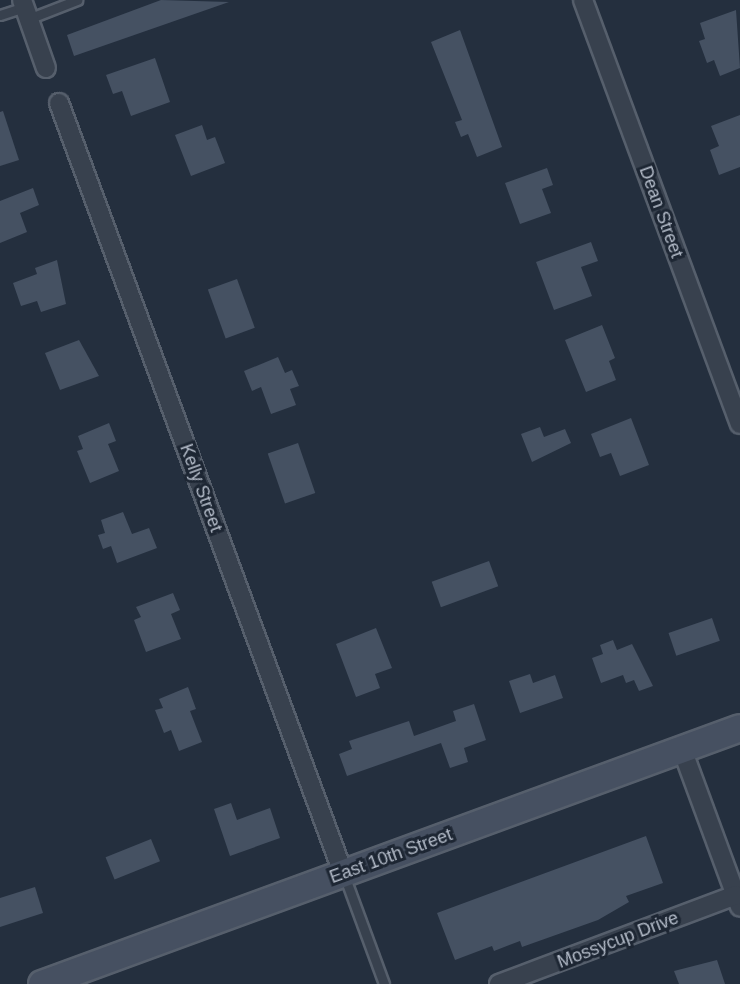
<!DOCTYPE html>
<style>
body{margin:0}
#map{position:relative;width:740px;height:984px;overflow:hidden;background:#242f3e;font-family:Helvetica,sans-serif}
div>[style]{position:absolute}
.building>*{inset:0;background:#455162;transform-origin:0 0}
.roads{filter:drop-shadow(2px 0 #565f6c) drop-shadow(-2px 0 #565f6c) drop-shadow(0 2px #565f6c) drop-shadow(0 -2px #565f6c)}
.lane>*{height:9px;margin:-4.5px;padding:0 4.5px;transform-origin:4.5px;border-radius:4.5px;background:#38414e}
.street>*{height:18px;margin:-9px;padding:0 9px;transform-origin:9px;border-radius:9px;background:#38414e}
.secondary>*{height:26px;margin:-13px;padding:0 13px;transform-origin:13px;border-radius:13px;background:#465061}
span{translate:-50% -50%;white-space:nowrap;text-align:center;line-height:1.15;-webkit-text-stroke:6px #1d2633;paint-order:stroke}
.street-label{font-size:18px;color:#b4bcc9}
</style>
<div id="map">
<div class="building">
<div style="clip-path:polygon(161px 0,229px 2px,74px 56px,67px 35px)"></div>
<div style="clip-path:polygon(736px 10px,740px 68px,720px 76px,714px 60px,707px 63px,699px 41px,705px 39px,700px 23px)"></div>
<div style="clip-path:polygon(460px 30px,502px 147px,477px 157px,468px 134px,461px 137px,455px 122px,462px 120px,431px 42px)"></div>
<div style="clip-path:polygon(155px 58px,170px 102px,131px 116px,122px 91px,113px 94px,106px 75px)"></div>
<div style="clip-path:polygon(3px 111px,19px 160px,0 166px,0 112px)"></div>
<div style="clip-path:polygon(740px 115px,740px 167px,719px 175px,710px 150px,719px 146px,711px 126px)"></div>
<div style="clip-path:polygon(202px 125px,207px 140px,215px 137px,225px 163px,191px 176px,175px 135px)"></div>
<div style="clip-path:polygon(547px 168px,553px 185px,542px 189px,551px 213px,520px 224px,505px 183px)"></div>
<div style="clip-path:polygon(33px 188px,39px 205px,20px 213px,27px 232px,0 243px,0 201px)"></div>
<div style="clip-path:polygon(591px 242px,598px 261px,581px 267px,592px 296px,554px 310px,536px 262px)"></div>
<div style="clip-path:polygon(57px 260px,66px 304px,41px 312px,37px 301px,21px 306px,13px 283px,37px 274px,35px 268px)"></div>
<div style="left:237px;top:279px;width:52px;height:31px;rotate:70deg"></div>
<div style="clip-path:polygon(602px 325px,615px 358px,609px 361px,616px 380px,586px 392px,565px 340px)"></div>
<div style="clip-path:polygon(79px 340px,99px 376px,60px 390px,45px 353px)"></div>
<div style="clip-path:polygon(278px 357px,285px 373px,292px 370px,299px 386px,290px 389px,296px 405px,271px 414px,261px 387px,252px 391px,244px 371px)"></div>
<div style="clip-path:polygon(631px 418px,649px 465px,620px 476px,611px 453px,600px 457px,591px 434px)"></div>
<div style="clip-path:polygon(109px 423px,116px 441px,108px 444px,119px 471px,90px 483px,77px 451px,83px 449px,78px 436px)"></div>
<div style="clip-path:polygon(540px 427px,544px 437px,565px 429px,571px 443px,532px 462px,521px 434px)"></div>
<div style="left:298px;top:443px;width:53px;height:32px;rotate:71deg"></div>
<div style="clip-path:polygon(123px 512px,132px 534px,149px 528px,157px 548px,117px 563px,111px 546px,103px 549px,98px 535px,105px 533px,101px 520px)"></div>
<div style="left:489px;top:561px;width:27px;height:61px;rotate:70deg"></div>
<div style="clip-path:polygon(173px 593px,180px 610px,171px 614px,181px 639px,146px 652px,134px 620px,141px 617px,136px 607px)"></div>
<div style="left:712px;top:618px;width:24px;height:46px;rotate:71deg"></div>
<div style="clip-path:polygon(376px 628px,392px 668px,375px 674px,380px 688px,356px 697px,336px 644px)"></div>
<div style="clip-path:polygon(613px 640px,617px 650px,632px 644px,653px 686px,639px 691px,634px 680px,626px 683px,623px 675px,601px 683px,592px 658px,603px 654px,600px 645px)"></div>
<div style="clip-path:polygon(530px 674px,533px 683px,555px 675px,563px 698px,520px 713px,509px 681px)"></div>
<div style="clip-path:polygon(188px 687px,196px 709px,190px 711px,202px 742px,179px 751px,171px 730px,164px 733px,155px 710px,163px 708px,159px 699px)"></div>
<div style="clip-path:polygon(474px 704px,486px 740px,464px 748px,468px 762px,450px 768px,441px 743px,347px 776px,339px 754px,352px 749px,349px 741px,409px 721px,414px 736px,456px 721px,453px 711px)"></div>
<div style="clip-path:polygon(231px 803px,237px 820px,270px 808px,280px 838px,230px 856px,214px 809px)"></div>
<div style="clip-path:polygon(646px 836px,663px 883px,626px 896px,629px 902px,598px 920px,522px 947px,520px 941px,494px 951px,492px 946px,455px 960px,437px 913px)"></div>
<div style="left:151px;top:839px;width:24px;height:49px;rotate:68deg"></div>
<div style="clip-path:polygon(35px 887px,43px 913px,0 927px,0 898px)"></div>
<div style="clip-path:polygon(717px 960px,725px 984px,679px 984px,674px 971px)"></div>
</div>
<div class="roads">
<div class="lane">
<div style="left:0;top:15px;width:25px;rotate:-18deg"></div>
<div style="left:28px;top:19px;width:53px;rotate:-21.2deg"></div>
<div style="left:344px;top:875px;width:116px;rotate:69.8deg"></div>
</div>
<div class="street">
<div style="left:22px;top:0;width:72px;rotate:70.6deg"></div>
<div style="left:583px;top:0;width:452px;rotate:69.7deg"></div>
<div style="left:59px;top:103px;width:821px;rotate:69.75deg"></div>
<div style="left:682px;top:749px;width:168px;rotate:69.8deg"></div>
<div style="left:499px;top:984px;width:253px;rotate:-20.6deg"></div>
</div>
<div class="secondary">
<div style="left:42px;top:984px;width:743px;rotate:-20.14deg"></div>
</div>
</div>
<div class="street-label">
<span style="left:661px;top:212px;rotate:70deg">Dean Street</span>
<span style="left:201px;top:488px;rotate:70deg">Kelly Street</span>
<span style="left:391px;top:856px;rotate:-20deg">East 10th Street</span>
<span style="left:618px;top:940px;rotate:-21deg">Mossycup Drive</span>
</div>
</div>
